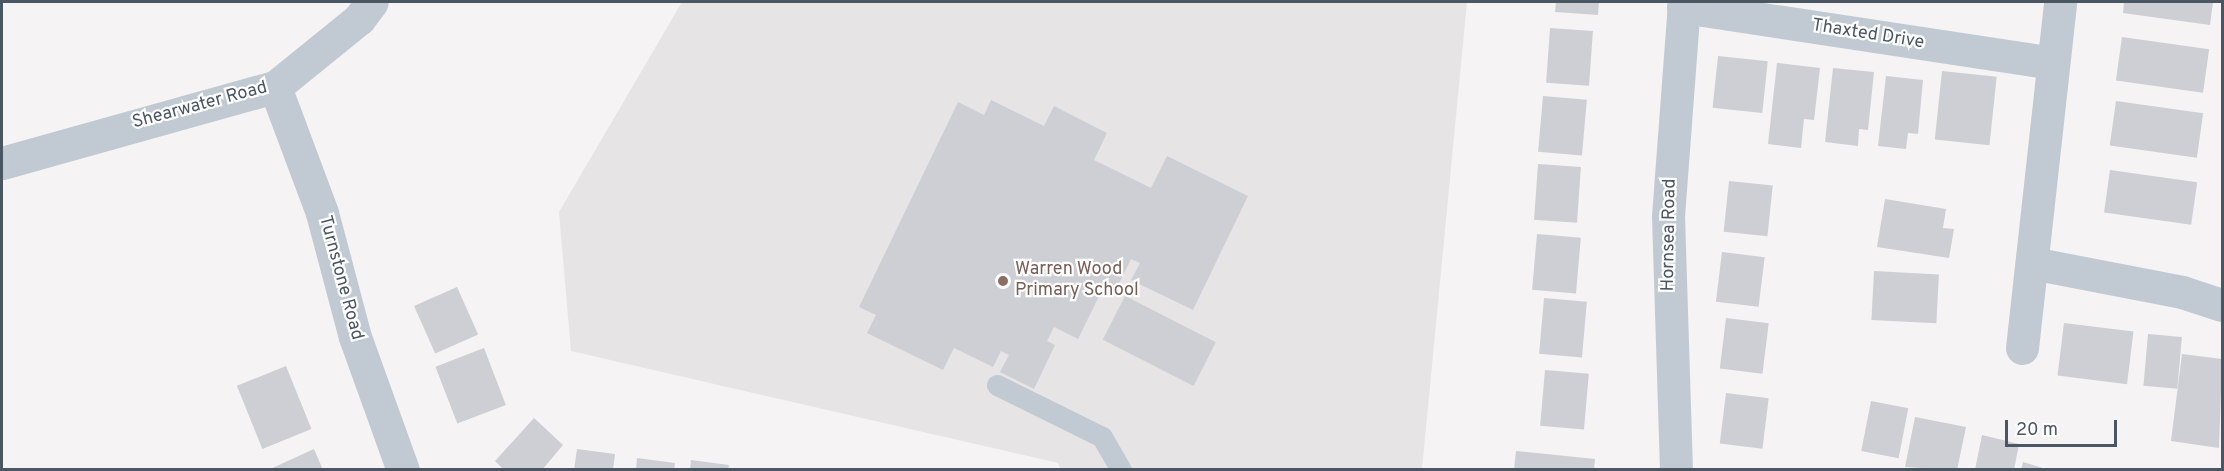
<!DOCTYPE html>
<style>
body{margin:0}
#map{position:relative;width:2224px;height:471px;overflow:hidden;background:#f5f3f3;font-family:Overpass,sans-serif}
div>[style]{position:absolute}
.education>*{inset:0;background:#e6e4e5}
.building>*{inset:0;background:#cdcfd5;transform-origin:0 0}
.service>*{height:21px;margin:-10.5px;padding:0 10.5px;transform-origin:10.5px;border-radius:10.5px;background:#c1cad2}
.minor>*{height:33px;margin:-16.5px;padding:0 16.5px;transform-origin:16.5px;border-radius:16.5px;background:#c1cad2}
.dots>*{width:16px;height:16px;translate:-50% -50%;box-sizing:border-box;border:3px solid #fff;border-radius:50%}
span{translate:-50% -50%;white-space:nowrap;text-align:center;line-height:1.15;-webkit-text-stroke:4.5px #fff;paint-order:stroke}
.street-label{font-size:18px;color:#4a5661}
.education-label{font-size:18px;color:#785e54}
.left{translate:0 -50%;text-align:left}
.frame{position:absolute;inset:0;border:3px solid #4a5661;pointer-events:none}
.scale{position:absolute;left:2005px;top:420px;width:112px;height:27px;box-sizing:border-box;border:3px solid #4a5661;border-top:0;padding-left:8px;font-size:18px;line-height:21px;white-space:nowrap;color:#4a5661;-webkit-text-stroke:4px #fff;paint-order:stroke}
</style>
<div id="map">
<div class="education">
<div style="clip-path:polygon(682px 2px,1467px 2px,1422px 469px,1060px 469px,1058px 463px,571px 351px,559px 212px)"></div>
</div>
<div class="building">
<div style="clip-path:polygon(1556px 2px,1599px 2px,1598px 15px,1555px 12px)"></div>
<div style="clip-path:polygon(2124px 2px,2213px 2px,2210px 25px,2123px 13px)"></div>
<div style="left:1550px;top:28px;width:43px;height:55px;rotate:4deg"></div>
<div style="left:2122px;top:37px;width:88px;height:44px;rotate:8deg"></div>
<div style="left:1718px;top:56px;width:50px;height:52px;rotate:6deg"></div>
<div style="clip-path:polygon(1777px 63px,1820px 68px,1814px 120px,1804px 119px,1801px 148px,1768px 144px)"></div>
<div style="clip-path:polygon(1833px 68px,1874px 72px,1868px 130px,1859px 129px,1858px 146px,1825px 142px)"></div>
<div style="left:1942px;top:71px;width:55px;height:69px;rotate:6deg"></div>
<div style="clip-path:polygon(1886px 76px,1923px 80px,1918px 134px,1908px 133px,1906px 149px,1878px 146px)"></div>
<div style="left:1543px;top:96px;width:44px;height:56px;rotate:5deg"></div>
<div style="clip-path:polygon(991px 100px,1044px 126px,1054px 106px,1107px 133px,1094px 160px,1151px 188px,1167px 156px,1248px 196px,1193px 310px,1131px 280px,1140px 263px,1131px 259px,1114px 294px,1103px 288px,1078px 339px,1054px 327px,1047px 341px,1055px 345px,1034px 389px,1000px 372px,1009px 355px,1001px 351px,993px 367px,954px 348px,943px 370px,867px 333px,876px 315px,859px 307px,958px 102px,984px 115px)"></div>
<div style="left:2116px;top:101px;width:88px;height:45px;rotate:8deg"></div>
<div style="left:1538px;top:164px;width:43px;height:56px;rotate:4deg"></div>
<div style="left:2110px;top:170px;width:88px;height:43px;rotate:8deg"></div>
<div style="left:1729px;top:181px;width:44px;height:51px;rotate:6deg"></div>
<div style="clip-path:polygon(1885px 199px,1946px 209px,1943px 228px,1954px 229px,1949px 258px,1877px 247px)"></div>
<div style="left:1537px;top:234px;width:44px;height:56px;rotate:5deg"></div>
<div style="left:1722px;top:252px;width:43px;height:50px;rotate:7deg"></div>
<div style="left:1874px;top:271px;width:65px;height:49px;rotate:3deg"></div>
<div style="left:457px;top:287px;width:52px;height:47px;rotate:66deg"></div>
<div style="left:1125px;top:296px;width:102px;height:49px;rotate:27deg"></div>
<div style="left:1544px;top:298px;width:43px;height:56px;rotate:5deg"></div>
<div style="left:1726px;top:318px;width:43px;height:51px;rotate:7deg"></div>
<div style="left:2064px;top:323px;width:70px;height:53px;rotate:7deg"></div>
<div style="left:2148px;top:334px;width:34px;height:52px;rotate:5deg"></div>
<div style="left:484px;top:348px;width:61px;height:52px;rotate:69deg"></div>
<div style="clip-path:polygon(2182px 354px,2222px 359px,2219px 448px,2171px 441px)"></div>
<div style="left:286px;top:366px;width:68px;height:53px;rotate:68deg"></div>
<div style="left:1545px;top:370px;width:44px;height:56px;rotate:5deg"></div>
<div style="left:1726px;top:393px;width:43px;height:51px;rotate:7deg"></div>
<div style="left:1871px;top:401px;width:38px;height:51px;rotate:11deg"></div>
<div style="clip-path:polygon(1915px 417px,1966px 427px,1957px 470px,1905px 467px)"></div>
<div style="clip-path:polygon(534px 418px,563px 445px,542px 470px,504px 470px,495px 461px)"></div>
<div style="clip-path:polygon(1982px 435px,2019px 444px,2014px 470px,1975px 470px)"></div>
<div style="clip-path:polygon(314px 449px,323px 470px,268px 470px)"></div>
<div style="clip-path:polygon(577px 449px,615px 454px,613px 470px,574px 470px)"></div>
<div style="clip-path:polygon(1516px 451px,1595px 459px,1594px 470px,1514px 470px)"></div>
<div style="clip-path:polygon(637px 458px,675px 463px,674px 470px,636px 470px)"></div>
<div style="clip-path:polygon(691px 460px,729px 465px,728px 470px,690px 470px)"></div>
<div style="clip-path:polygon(2023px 462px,2046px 469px,2045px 470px,2021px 470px)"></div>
</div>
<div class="service">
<div style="left:997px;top:385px;width:117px;rotate:26.3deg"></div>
<div style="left:1102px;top:437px;width:38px;rotate:60deg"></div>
</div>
<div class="minor">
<div style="left:1683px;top:7px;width:374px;rotate:8.6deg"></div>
<div style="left:275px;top:87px;width:134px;rotate:69.5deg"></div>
<div style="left:322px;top:213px;width:128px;rotate:75.1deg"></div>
<div style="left:355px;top:337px;width:141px;rotate:70.2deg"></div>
<div style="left:2px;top:163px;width:283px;rotate:-15.6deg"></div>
<div style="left:275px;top:87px;width:108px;rotate:-39deg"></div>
<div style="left:359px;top:19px;width:21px;rotate:-53deg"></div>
<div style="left:2032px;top:263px;width:153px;rotate:10.9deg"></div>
<div style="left:2182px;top:292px;width:42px;rotate:18deg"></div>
<div style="left:2022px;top:348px;width:348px;rotate:-83.7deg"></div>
<div style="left:1676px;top:470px;width:254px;rotate:-91.8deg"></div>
<div style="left:1668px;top:216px;width:215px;rotate:-85.7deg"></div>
</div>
<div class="dots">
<div style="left:1003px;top:281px;background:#8d6e63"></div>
</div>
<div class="street-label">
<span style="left:1868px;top:35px;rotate:9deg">Thaxted Drive</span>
<span style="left:200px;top:106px;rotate:-15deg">Shearwater Road</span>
<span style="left:1670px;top:235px;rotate:-89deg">Hornsea Road</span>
<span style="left:340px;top:278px;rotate:75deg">Turnstone Road</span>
</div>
<div class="education-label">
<span class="left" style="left:1015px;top:281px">Warren Wood<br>Primary School</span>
</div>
<div class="frame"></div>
<div class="scale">20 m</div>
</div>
